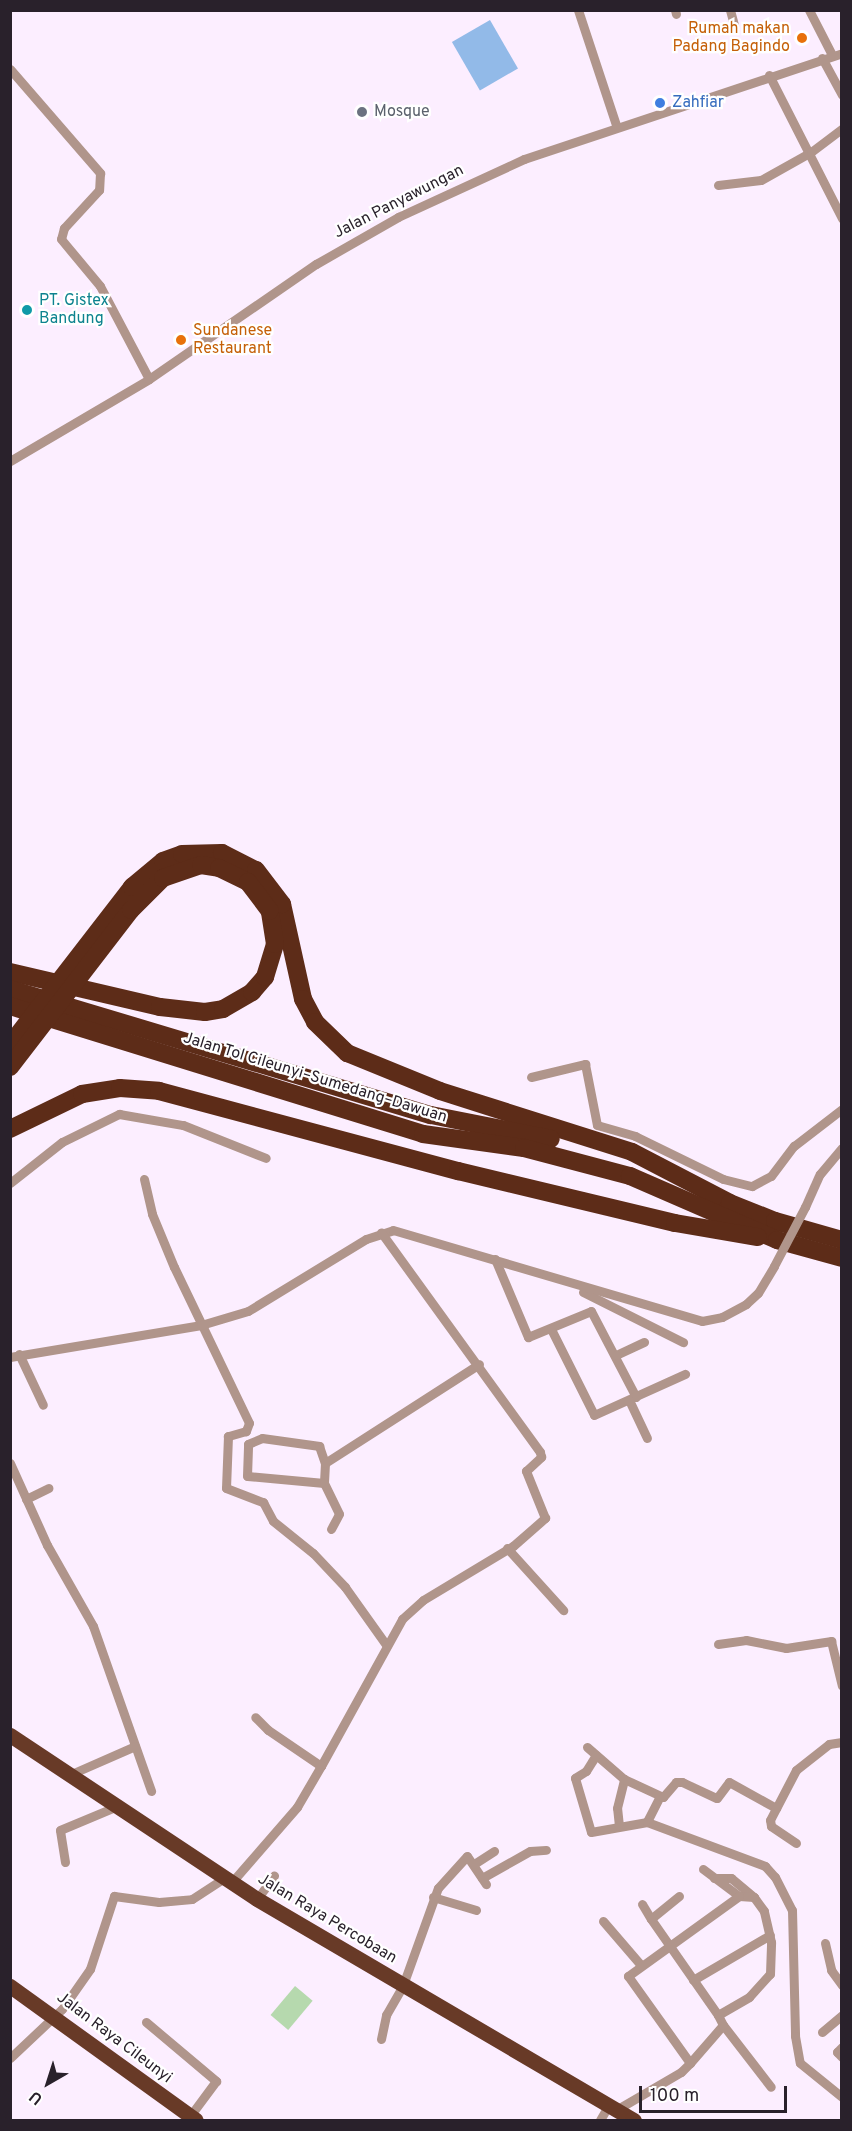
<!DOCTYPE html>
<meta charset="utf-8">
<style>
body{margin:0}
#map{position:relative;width:852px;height:2131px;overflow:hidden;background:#fceeff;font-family:Overpass,sans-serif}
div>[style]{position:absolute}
.green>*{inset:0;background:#b6d9ae;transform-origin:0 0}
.water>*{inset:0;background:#92bae8;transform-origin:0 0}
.minor>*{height:9px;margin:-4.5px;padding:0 4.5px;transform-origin:4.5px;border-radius:4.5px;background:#b0958b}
.trunk>*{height:15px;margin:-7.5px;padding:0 7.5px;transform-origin:7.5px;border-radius:7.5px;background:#683a27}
.motorway>*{height:18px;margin:-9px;padding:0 9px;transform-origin:9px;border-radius:9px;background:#5d2c18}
.minor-bridge>*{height:9px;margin:-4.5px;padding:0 4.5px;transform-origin:4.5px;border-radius:4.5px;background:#b0958b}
.motorway-bridge>*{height:18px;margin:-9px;padding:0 9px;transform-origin:9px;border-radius:9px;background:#5d2c18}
.dots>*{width:16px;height:16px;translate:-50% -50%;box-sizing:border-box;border:3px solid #fff;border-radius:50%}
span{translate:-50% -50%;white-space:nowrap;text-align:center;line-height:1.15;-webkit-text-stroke:4.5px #fff;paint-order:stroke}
.food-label{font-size:16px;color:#c56008}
.right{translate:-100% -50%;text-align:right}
.left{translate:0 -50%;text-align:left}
.shop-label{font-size:16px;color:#366cbe}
.worship-label{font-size:16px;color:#5b616d}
.street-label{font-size:16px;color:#29212b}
.culture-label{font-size:16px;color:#0d838f}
.frame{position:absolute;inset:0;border:12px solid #29212b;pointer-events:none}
.north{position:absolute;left:18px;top:2053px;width:60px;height:60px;-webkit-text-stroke:4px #fff;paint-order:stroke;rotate:219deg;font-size:16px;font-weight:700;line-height:24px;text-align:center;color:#29212b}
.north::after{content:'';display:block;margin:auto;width:21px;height:27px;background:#29212b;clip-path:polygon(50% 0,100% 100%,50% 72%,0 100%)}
.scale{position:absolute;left:639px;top:2086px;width:148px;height:27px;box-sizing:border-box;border:3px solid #29212b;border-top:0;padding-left:8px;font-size:18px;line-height:21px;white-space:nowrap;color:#29212b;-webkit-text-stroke:4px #fff;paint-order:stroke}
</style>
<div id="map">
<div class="green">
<div style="left:295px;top:1986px;width:23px;height:38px;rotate:40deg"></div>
</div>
<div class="water">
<div style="left:490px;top:20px;width:56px;height:44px;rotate:60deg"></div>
</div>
<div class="minor">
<div style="left:578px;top:10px;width:121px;rotate:71.7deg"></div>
<div style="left:675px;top:10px;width:4px;rotate:76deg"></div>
<div style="left:730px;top:10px;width:16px;rotate:75deg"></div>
<div style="left:809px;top:10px;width:51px;rotate:62.9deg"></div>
<div style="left:822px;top:58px;width:42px;rotate:61.6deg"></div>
<div style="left:10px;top:69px;width:138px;rotate:49.1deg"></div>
<div style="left:100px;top:173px;width:17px;rotate:93deg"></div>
<div style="left:99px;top:190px;width:52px;rotate:132.6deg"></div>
<div style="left:64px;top:228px;width:11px;rotate:105deg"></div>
<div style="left:61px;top:239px;width:61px;rotate:50.3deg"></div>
<div style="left:100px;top:286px;width:105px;rotate:62.2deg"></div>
<div style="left:769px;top:75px;width:161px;rotate:63deg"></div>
<div style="left:718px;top:185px;width:43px;rotate:-6.6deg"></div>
<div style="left:761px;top:180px;width:57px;rotate:-29.2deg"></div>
<div style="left:811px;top:152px;width:39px;rotate:-37deg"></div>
<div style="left:10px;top:461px;width:161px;rotate:-30.5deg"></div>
<div style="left:149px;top:379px;width:203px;rotate:-34.6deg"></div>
<div style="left:316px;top:264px;width:95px;rotate:-29.8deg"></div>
<div style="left:398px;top:217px;width:139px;rotate:-24.7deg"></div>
<div style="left:524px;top:159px;width:335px;rotate:-18.4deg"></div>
<div style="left:531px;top:1077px;width:56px;rotate:-13.5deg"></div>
<div style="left:585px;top:1064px;width:62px;rotate:78.9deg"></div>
<div style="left:597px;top:1125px;width:40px;rotate:16deg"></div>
<div style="left:635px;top:1136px;width:98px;rotate:26deg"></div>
<div style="left:723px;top:1179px;width:30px;rotate:14deg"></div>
<div style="left:752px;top:1186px;width:21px;rotate:-28deg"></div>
<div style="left:771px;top:1176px;width:38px;rotate:-53deg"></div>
<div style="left:794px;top:1146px;width:61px;rotate:-37.6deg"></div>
<div style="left:144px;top:1179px;width:36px;rotate:77deg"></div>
<div style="left:152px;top:1214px;width:57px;rotate:67.5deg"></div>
<div style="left:174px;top:1267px;width:173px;rotate:64.3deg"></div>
<div style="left:249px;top:1423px;width:9px;rotate:111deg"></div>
<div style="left:246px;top:1431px;width:19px;rotate:164deg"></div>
<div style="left:228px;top:1436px;width:52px;rotate:92.2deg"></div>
<div style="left:226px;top:1488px;width:40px;rotate:21deg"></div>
<div style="left:263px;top:1502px;width:21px;rotate:62deg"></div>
<div style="left:273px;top:1521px;width:51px;rotate:38.7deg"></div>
<div style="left:313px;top:1553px;width:47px;rotate:46.7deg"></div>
<div style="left:345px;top:1587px;width:72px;rotate:54.6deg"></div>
<div style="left:10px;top:1183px;width:66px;rotate:-38.3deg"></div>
<div style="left:62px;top:1142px;width:64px;rotate:-26.2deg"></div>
<div style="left:119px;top:1114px;width:65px;rotate:9.8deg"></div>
<div style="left:183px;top:1125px;width:89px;rotate:21.7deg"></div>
<div style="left:805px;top:1207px;width:36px;rotate:-66deg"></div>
<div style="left:820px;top:1174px;width:34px;rotate:-50deg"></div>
<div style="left:495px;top:1259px;width:85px;rotate:67.1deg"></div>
<div style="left:528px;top:1337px;width:68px;rotate:-22.4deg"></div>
<div style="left:591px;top:1311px;width:97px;rotate:62.4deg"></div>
<div style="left:583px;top:1292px;width:112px;rotate:26.6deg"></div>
<div style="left:551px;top:1329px;width:96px;rotate:63.4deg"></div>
<div style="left:594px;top:1415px;width:100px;rotate:-24.3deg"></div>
<div style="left:19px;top:1354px;width:56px;rotate:64.8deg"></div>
<div style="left:616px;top:1355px;width:31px;rotate:-25deg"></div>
<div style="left:10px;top:1357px;width:194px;rotate:-9.5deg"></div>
<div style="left:201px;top:1325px;width:49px;rotate:-16.6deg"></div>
<div style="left:248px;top:1311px;width:138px;rotate:-31.4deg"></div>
<div style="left:366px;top:1239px;width:28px;rotate:-18deg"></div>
<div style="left:393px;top:1230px;width:322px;rotate:16.4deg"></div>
<div style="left:702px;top:1321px;width:20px;rotate:-11deg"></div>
<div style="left:722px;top:1317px;width:27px;rotate:-28deg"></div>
<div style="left:746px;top:1304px;width:16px;rotate:-43deg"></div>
<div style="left:758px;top:1293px;width:31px;rotate:-59deg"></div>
<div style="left:629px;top:1400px;width:42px;rotate:64.7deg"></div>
<div style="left:262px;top:1438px;width:58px;rotate:8deg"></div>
<div style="left:319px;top:1446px;width:18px;rotate:71deg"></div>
<div style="left:325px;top:1463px;width:20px;rotate:93deg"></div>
<div style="left:324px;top:1483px;width:77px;rotate:-174.8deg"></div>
<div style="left:247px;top:1476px;width:32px;rotate:-88deg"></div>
<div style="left:248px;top:1444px;width:15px;rotate:-23deg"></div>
<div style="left:10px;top:1463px;width:90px;rotate:65.7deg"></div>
<div style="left:47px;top:1545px;width:93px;rotate:60.4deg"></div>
<div style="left:93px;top:1626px;width:175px;rotate:70.6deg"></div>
<div style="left:325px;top:1463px;width:183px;rotate:-32.7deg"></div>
<div style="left:324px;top:1483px;width:34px;rotate:64deg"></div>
<div style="left:339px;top:1514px;width:17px;rotate:118deg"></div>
<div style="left:26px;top:1499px;width:25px;rotate:-26deg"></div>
<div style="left:507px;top:1548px;width:84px;rotate:47.9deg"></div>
<div style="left:718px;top:1644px;width:28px;rotate:-8deg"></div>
<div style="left:746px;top:1640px;width:41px;rotate:11.3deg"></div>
<div style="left:786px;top:1648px;width:46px;rotate:-8.8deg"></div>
<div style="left:831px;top:1641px;width:46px;rotate:76.3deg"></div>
<div style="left:587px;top:1747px;width:49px;rotate:40.9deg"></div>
<div style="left:596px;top:1755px;width:19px;rotate:122deg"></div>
<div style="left:586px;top:1771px;width:13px;rotate:148deg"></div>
<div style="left:575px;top:1778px;width:56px;rotate:73.5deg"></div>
<div style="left:591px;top:1832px;width:57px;rotate:-10.1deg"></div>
<div style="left:321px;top:1766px;width:168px;rotate:-61.1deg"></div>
<div style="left:402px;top:1619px;width:28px;rotate:-42deg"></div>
<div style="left:423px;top:1600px;width:105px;rotate:-31deg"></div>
<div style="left:513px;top:1546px;width:43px;rotate:-41.2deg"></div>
<div style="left:545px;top:1518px;width:51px;rotate:-112deg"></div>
<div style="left:526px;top:1471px;width:21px;rotate:-43deg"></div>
<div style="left:541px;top:1457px;width:5px;rotate:-101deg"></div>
<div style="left:540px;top:1452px;width:271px;rotate:-125.9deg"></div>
<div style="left:69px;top:1775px;width:72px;rotate:-23.7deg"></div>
<div style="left:660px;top:1796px;width:29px;rotate:117deg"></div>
<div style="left:647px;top:1822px;width:126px;rotate:20.4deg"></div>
<div style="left:765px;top:1866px;width:15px;rotate:48deg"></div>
<div style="left:775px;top:1877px;width:37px;rotate:63deg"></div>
<div style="left:792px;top:1910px;width:126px;rotate:88.6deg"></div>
<div style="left:795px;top:2036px;width:27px;rotate:80deg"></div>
<div style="left:800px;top:2063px;width:54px;rotate:39deg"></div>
<div style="left:619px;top:1826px;width:18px;rotate:-96deg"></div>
<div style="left:617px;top:1808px;width:30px;rotate:-76deg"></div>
<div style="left:624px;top:1779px;width:43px;rotate:24.8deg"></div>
<div style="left:663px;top:1797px;width:20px;rotate:-49deg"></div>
<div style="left:676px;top:1782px;width:6px"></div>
<div style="left:682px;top:1782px;width:38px;rotate:25deg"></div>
<div style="left:717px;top:1798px;width:20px;rotate:-53deg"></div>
<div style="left:729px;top:1782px;width:54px;rotate:29deg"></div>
<div style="left:796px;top:1843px;width:30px;rotate:-146deg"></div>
<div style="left:771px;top:1826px;width:6px;rotate:-99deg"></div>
<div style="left:770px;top:1820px;width:56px;rotate:-62.5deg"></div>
<div style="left:796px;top:1770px;width:42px;rotate:-38.2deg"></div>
<div style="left:829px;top:1744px;width:13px;rotate:-9deg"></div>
<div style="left:65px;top:1862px;width:32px;rotate:-99deg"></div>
<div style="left:60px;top:1830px;width:60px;rotate:-22.7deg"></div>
<div style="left:474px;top:1864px;width:24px;rotate:-33deg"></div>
<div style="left:703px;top:1869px;width:45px;rotate:36.9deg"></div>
<div style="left:482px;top:1878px;width:55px;rotate:-29.4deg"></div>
<div style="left:530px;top:1851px;width:16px;rotate:-4deg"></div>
<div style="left:714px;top:1878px;width:17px"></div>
<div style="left:731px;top:1878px;width:30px;rotate:40deg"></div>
<div style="left:231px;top:1883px;width:101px;rotate:-49deg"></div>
<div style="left:297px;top:1807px;width:48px;rotate:-59.7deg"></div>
<div style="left:321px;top:1766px;width:64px;rotate:-145.8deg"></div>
<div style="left:268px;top:1730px;width:18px;rotate:-135deg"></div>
<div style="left:679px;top:1896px;width:36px;rotate:141deg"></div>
<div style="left:651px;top:1919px;width:117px;rotate:55.1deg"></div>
<div style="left:433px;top:1897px;width:45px;rotate:16.8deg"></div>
<div style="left:257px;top:1899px;width:29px;rotate:-54deg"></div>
<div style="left:642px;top:1904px;width:17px;rotate:59deg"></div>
<div style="left:603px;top:1921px;width:57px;rotate:49.3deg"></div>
<div style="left:825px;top:1943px;width:28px;rotate:77deg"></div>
<div style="left:831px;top:1970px;width:19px;rotate:54deg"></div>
<div style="left:693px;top:1980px;width:89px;rotate:-30.3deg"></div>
<div style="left:146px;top:2022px;width:92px;rotate:40.1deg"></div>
<div style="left:216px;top:2081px;width:44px;rotate:126.6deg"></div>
<div style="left:723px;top:2025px;width:78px;rotate:52.3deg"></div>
<div style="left:822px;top:2032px;width:26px;rotate:-40deg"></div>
<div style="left:381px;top:2039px;width:25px;rotate:-78deg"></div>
<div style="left:386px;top:2015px;width:34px;rotate:-60deg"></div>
<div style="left:403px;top:1985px;width:103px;rotate:-70.2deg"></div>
<div style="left:438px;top:1888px;width:43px;rotate:-47.8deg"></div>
<div style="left:467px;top:1856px;width:34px;rotate:56deg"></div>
<div style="left:842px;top:2047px;width:7px;rotate:135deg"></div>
<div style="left:837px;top:2052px;width:7px;rotate:45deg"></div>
<div style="left:10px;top:2058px;width:71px;rotate:-43.3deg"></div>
<div style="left:62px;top:2009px;width:49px;rotate:-55deg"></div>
<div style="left:90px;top:1969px;width:77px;rotate:-71.8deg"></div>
<div style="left:114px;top:1896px;width:45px;rotate:7.6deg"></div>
<div style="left:159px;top:1902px;width:33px;rotate:-5deg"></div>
<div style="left:192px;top:1899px;width:38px;rotate:-33deg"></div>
<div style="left:616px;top:2110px;width:75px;rotate:-30.3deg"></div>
<div style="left:681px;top:2072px;width:13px;rotate:-45deg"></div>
<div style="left:690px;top:2063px;width:50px;rotate:-49deg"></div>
<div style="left:723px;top:2025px;width:11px;rotate:-117deg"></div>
<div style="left:718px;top:2015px;width:36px;rotate:-30deg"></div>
<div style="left:749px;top:1997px;width:31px;rotate:-48deg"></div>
<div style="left:770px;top:1974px;width:32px;rotate:-88deg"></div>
<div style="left:771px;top:1942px;width:32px;rotate:-103deg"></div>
<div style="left:764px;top:1911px;width:17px;rotate:-126deg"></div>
<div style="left:754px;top:1897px;width:15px;rotate:-176deg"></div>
<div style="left:739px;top:1896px;width:137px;rotate:144.2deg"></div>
<div style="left:628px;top:1976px;width:107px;rotate:54.5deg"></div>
<div style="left:600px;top:2120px;width:16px;rotate:-60deg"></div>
</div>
<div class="trunk">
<div style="left:10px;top:1735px;width:296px;rotate:33.6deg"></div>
<div style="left:257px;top:1899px;width:437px;rotate:30.4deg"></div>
<div style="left:10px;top:1986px;width:229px;rotate:35.8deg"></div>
</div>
<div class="motorway">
<div style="left:282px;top:904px;width:97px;rotate:77.5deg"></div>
<div style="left:303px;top:999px;width:26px;rotate:62deg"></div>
<div style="left:315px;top:1022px;width:45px;rotate:44.1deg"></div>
<div style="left:347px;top:1053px;width:100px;rotate:22.2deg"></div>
<div style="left:440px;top:1091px;width:201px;rotate:17.6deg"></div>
<div style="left:632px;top:1152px;width:110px;rotate:27.5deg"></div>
<div style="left:730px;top:1203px;width:48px;rotate:21.8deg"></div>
<div style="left:775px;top:1221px;width:70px;rotate:15.8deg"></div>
<div style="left:10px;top:972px;width:154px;rotate:13.1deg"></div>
<div style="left:160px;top:1007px;width:45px;rotate:6.3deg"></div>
<div style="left:205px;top:1012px;width:18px;rotate:-9deg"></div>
<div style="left:223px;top:1009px;width:34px;rotate:-30deg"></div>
<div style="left:252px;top:992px;width:20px;rotate:-49deg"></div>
<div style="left:265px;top:977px;width:34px;rotate:-73deg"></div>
<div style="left:275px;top:944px;width:33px;rotate:-99deg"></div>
<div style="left:10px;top:989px;width:439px;rotate:16.7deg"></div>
<div style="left:431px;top:1115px;width:122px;rotate:11.3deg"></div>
<div style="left:10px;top:1006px;width:432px;rotate:17.2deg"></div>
<div style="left:423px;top:1134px;width:102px;rotate:7.9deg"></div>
<div style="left:524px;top:1148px;width:110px;rotate:14.8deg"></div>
<div style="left:630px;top:1176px;width:160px;rotate:23.5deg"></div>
<div style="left:777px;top:1240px;width:67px;rotate:15.5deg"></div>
<div style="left:10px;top:1129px;width:80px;rotate:-25.9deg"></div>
<div style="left:82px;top:1094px;width:38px;rotate:-9deg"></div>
<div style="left:120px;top:1088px;width:39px;rotate:4deg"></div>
<div style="left:159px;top:1091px;width:310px;rotate:15deg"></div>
<div style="left:458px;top:1171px;width:223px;rotate:13.5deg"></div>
<div style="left:675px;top:1223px;width:84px;rotate:9.6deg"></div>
</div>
<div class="minor-bridge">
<div style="left:774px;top:1266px;width:67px;rotate:-62.3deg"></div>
</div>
<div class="motorway-bridge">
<div style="left:10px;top:1045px;width:200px;rotate:-52.3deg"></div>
<div style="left:132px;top:887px;width:40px;rotate:-40deg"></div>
<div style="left:163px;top:861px;width:20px;rotate:-20deg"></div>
<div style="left:182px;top:854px;width:40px;rotate:-1.4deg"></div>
<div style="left:222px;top:853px;width:38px;rotate:27deg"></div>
<div style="left:256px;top:870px;width:43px;rotate:52.6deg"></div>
<div style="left:10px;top:1067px;width:198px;rotate:-52.4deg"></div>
<div style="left:131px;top:910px;width:45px;rotate:-45deg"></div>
<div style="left:163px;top:878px;width:40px;rotate:-18.9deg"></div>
<div style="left:201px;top:865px;width:18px;rotate:9deg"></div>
<div style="left:219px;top:868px;width:32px;rotate:26deg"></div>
<div style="left:248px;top:882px;width:36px;rotate:53deg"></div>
</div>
<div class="dots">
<div style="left:802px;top:38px;background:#e8710a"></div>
<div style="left:660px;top:103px;background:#3f7fe0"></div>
<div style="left:362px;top:112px;background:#6b7280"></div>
<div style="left:27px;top:310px;background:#0f9aa8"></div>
<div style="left:181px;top:340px;background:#e8710a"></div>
</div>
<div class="food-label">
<span class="right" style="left:790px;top:38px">Rumah makan<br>Padang Bagindo</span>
<span class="left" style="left:193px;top:340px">Sundanese<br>Restaurant</span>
</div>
<div class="shop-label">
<span class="left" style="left:672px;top:103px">Zahfiar</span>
</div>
<div class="worship-label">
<span class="left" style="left:374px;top:112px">Mosque</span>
</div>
<div class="street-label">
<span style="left:399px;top:202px;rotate:-27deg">Jalan Panyawungan</span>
<span style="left:315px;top:1078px;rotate:17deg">Jalan Tol Cileunyi–Sumedang–Dawuan</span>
<span style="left:327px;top:1919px;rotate:31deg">Jalan Raya Percobaan</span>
<span style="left:114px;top:2038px;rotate:37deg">Jalan Raya Cileunyi</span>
</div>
<div class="culture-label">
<span class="left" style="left:39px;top:310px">PT. Gistex<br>Bandung</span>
</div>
<div class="frame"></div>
<div class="north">U</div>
<div class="scale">100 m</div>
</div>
